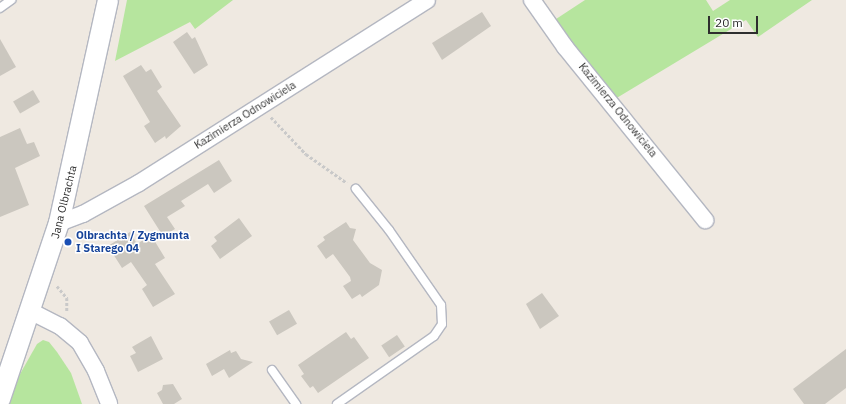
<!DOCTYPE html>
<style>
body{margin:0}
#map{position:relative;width:846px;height:404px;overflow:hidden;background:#efe9e1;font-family:"IBM Plex Sans",sans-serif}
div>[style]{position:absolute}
.green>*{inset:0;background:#b6e59e}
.building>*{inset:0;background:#cbc7bf;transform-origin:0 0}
.path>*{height:2.5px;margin-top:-1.25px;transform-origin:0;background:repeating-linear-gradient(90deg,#c9c9c9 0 3px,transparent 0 5px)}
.roads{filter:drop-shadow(1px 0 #b4b7c1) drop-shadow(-1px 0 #b4b7c1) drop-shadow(0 1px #b4b7c1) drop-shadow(0 -1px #b4b7c1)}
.service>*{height:8px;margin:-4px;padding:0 4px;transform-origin:4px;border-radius:4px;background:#fff}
.minor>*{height:16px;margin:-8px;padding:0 8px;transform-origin:8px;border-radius:8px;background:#fff}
.tertiary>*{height:20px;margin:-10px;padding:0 10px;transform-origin:10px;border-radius:10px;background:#fff}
.dots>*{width:11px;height:11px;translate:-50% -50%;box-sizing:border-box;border:2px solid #fff;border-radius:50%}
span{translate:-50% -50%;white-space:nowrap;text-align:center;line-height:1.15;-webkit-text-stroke:3px #fff;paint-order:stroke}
.street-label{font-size:11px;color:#2e2e2e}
.transit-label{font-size:11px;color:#164399;font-weight:700}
.left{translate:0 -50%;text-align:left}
.scale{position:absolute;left:708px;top:16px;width:50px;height:18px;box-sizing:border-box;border:2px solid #2e2e2e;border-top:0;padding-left:5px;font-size:12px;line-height:14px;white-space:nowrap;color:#2e2e2e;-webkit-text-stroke:3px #fff;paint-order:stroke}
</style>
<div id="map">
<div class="green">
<div style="clip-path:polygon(127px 0,233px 0,195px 29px,190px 22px,115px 61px)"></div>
<div style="clip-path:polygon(585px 0,706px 0,713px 11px,730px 0,812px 0,758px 37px,746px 20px,615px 99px,568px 36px,553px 21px)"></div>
<div style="clip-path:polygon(43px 340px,49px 342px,57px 352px,71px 373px,82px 404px,9px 404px,20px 374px,37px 344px)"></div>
</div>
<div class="building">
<div style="clip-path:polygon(482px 12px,491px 26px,442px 60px,432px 43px)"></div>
<div style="clip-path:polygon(187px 32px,192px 39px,195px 37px,208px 65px,194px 74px,173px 42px)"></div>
<div style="clip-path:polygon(0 39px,16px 67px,0 76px)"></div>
<div style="clip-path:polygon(141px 65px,146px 72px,151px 69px,162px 87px,157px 91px,181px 126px,166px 139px,165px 136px,155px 143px,144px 126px,150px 122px,123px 76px)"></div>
<div style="left:33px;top:90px;width:14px;height:23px;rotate:60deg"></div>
<div style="clip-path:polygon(20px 128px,27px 144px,34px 142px,40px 156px,15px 168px,29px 205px,0 217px,0 137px)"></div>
<div style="clip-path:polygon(219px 160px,232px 181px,214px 193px,208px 184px,181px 201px,185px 206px,167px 217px,175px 229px,163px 236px,144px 206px)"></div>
<div style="clip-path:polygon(239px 218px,252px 236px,220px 259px,211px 246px,217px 241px,214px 237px)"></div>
<div style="clip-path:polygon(346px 222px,350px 228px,356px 229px,353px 240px,370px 263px,382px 270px,379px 285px,362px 297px,360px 294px,352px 299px,343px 286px,351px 281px,350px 277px,333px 254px,326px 259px,317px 246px,325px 240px,323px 237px)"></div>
<div style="clip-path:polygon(130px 232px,137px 244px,151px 235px,165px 258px,155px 264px,175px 294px,153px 307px,142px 289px,147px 285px,131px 262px,122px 268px,108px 246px)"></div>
<div style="clip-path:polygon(542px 293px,559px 316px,540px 329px,526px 304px)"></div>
<div style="left:289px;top:310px;width:16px;height:23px;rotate:60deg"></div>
<div style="clip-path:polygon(346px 332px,351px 339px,354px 337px,369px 358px,318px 393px,313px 386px,310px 388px,301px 376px,304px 374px,298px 365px)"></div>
<div style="left:397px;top:335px;width:14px;height:19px;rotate:56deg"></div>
<div style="clip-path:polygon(151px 336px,163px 359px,138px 372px,130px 356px,136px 353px,132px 347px)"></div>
<div style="clip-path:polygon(846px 349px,846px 388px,825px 404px,804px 404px,793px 389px)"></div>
<div style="clip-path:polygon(230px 350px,231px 353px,236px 351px,241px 359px,253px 362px,229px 378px,224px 369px,212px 376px,206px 364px)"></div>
<div style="clip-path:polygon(173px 384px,182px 399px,174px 404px,163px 404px,157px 393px,162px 390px,163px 385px)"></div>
</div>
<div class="path">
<div style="left:271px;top:117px;width:51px;rotate:46.6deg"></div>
<div style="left:306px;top:154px;width:50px;rotate:35.3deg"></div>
<div style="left:57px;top:286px;width:16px;rotate:50deg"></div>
<div style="left:67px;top:298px;width:13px;rotate:90deg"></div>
</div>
<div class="roads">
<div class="service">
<div style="left:0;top:8px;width:14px;rotate:-36deg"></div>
<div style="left:272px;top:370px;width:42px;rotate:54.8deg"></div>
<div style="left:337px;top:404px;width:118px;rotate:-35deg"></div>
<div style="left:434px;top:336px;width:14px;rotate:-56deg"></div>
<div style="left:442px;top:324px;width:19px;rotate:-93deg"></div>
<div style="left:441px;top:305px;width:91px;rotate:-124.7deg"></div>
<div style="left:389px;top:230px;width:53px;rotate:-128.8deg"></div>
</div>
<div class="minor">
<div style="left:532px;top:0;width:57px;rotate:54.9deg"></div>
<div style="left:565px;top:47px;width:223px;rotate:51deg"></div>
<div style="left:59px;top:223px;width:26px;rotate:-21deg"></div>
<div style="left:83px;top:214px;width:64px;rotate:-29deg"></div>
<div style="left:139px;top:183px;width:341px;rotate:-32.4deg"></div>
<div style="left:30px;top:311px;width:34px;rotate:27deg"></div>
<div style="left:60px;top:326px;width:26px;rotate:40deg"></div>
<div style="left:80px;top:343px;width:32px;rotate:60deg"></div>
<div style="left:96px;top:371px;width:35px;rotate:68deg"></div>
</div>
<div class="tertiary">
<div style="left:0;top:399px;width:186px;rotate:-71.5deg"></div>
<div style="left:59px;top:223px;width:228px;rotate:-77.6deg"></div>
</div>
</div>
<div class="dots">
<div style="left:68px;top:242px;background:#1a4fb4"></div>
</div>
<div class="street-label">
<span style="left:618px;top:110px;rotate:51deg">Kazimierza Odnowiciela</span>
<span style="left:245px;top:115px;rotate:-32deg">Kazimierza Odnowiciela</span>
<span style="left:64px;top:202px;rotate:-76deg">Jana Olbrachta</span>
</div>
<div class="transit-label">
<span class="left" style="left:76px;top:242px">Olbrachta / Zygmunta<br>I Starego 04</span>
</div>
<div class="scale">20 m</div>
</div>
